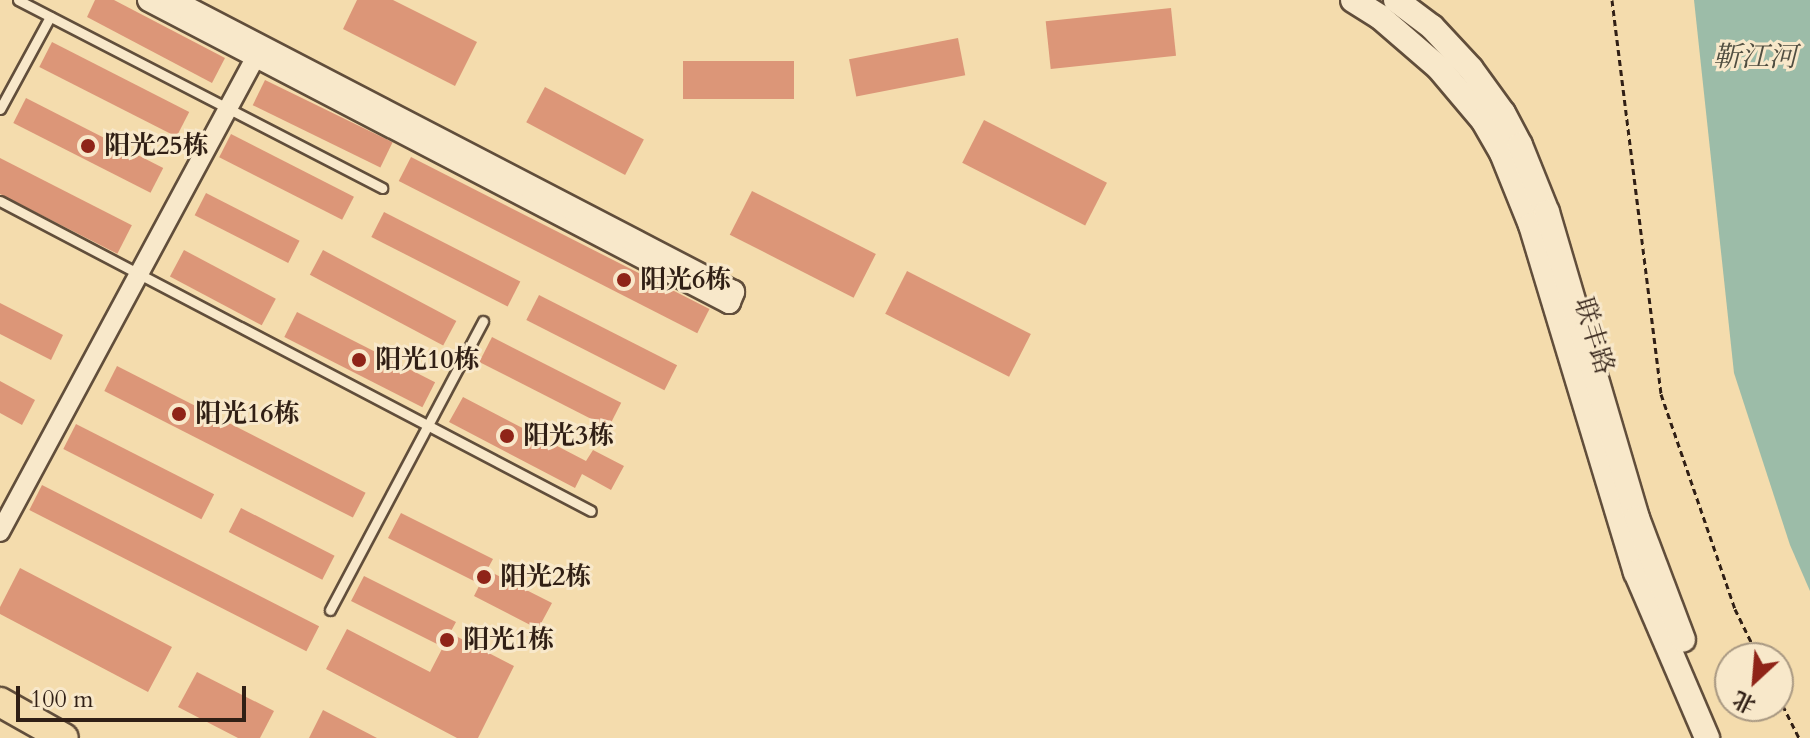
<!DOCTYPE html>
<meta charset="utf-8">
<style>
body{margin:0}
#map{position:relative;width:1810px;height:738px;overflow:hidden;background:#f4dcad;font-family:Cardo,"Noto Serif SC",serif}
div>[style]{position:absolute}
.water>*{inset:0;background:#9cbca8}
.building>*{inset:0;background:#dc9678;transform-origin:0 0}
.path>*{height:3px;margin-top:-1.5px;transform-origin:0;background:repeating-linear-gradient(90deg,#301f15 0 6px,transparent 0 10px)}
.roads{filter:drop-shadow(2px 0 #614e3b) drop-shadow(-2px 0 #614e3b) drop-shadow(0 2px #614e3b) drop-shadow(0 -2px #614e3b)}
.service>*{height:9px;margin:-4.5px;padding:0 4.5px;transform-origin:4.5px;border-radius:4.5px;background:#f8e8ca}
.minor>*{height:18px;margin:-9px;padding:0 9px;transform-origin:9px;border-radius:9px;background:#f8e8ca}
.tertiary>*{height:22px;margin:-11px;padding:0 11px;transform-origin:11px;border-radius:11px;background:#f8e8ca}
.secondary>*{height:24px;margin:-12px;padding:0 12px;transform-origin:12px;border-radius:12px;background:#f8e8ca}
.primary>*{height:28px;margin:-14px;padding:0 14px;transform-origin:14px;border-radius:14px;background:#f4dcad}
.dots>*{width:22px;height:22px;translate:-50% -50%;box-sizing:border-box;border:4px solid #f8e8ca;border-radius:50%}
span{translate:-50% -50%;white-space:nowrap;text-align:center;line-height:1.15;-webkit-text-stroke:6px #f8e8ca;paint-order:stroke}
.poi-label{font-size:26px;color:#301f15;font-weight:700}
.left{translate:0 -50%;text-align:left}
.street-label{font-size:26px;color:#301f15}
.water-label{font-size:28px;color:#504e41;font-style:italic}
.north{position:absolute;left:1714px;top:642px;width:80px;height:80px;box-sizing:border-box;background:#f8e8ca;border:2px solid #a89882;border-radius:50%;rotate:206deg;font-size:22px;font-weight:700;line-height:32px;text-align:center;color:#301f15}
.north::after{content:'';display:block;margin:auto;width:28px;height:36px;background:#8f2418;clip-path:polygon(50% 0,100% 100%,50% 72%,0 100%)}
.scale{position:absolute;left:16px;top:686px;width:230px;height:36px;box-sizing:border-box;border:4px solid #301f15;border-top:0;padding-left:10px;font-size:24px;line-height:28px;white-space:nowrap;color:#301f15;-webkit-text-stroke:6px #f8e8ca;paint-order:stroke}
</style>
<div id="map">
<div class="water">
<div style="clip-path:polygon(1694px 0,1810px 0,1810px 591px,1790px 545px,1734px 373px)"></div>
</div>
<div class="building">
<div style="clip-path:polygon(95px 0,114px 0,225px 58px,212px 83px,87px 17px)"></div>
<div style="clip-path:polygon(357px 0,393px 0,477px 42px,455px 86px,343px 29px)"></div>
<div style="left:1171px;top:8px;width:48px;height:126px;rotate:84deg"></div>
<div style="left:958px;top:38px;width:38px;height:111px;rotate:79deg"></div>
<div style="left:52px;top:42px;width:154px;height:28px;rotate:27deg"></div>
<div style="left:683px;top:61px;width:111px;height:38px"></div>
<div style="left:265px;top:80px;width:142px;height:28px;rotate:26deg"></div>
<div style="left:545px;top:87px;width:112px;height:40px;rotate:28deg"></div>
<div style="left:26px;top:98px;width:154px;height:28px;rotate:27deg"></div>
<div style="left:984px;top:120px;width:138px;height:48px;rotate:27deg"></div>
<div style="left:231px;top:134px;width:138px;height:26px;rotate:27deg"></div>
<div style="left:411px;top:157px;width:335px;height:27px;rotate:27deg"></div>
<div style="left:0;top:158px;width:148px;height:32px;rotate:27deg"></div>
<div style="left:752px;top:191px;width:139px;height:49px;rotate:27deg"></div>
<div style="left:206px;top:193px;width:105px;height:25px;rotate:27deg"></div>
<div style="left:384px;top:212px;width:153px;height:28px;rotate:27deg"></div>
<div style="left:184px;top:250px;width:104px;height:30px;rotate:28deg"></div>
<div style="left:323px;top:250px;width:151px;height:28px;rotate:28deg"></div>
<div style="left:907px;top:271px;width:139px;height:48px;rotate:27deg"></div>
<div style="left:539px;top:295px;width:155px;height:28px;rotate:27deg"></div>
<div style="clip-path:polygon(0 303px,63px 335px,51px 360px,0 334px)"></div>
<div style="left:297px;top:312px;width:155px;height:28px;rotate:27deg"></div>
<div style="left:492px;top:337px;width:145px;height:28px;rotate:27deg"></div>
<div style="left:117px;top:366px;width:279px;height:28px;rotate:27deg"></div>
<div style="clip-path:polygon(0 381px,35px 400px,22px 425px,0 413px)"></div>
<div style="clip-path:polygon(463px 397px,586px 461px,593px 450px,624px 466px,611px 490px,582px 474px,575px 488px,449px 422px)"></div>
<div style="left:76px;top:424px;width:155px;height:28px;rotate:27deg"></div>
<div style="left:42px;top:485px;width:311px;height:28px;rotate:27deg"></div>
<div style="left:241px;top:508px;width:105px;height:27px;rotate:27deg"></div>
<div style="clip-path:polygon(401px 513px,493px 559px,487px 570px,552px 603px,538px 629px,474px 596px,480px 584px,388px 538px)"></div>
<div style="clip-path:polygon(20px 568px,172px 647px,148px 692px,0 614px,0 607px)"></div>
<div style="clip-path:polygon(364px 576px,456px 622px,450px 633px,514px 666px,478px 738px,457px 738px,326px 669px,347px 629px,430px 672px,443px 647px,351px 601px)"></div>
<div style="clip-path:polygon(197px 672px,274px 711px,260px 738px,238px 738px,178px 707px)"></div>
<div style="clip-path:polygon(323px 710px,377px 738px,309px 738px)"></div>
</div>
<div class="path">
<div style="left:1612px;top:0;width:397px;rotate:82.9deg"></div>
<div style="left:1661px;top:394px;width:227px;rotate:71deg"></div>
<div style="left:1735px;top:609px;width:55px;rotate:63.9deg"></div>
<div style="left:1778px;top:696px;width:47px;rotate:63.4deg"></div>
</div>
<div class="roads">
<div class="service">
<div style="left:18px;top:0;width:410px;rotate:27.3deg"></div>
<div style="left:0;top:109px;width:105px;rotate:-61.5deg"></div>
<div style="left:0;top:201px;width:667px;rotate:27.68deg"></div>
<div style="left:330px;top:610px;width:327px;rotate:-62.1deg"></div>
</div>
<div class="minor">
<div style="left:0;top:532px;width:551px;rotate:-61.71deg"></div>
</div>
<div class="tertiary">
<div style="left:149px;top:0;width:654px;rotate:27.51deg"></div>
<div style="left:729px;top:302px;width:11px;rotate:-68deg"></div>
<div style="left:733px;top:292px;width:633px;rotate:-152.54deg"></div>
</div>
<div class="secondary">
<div style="left:1353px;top:0;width:32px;rotate:32deg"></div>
<div style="left:1380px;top:17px;width:78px;rotate:40.8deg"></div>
<div style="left:1439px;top:68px;width:68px;rotate:49.8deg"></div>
<div style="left:1483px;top:120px;width:38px;rotate:60deg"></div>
<div style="left:1502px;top:153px;width:78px;rotate:68.1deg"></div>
<div style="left:1531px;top:225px;width:363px;rotate:73.2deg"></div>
<div style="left:1636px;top:572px;width:181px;rotate:66.8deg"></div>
<div style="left:1396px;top:0;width:45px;rotate:36.9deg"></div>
<div style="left:1432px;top:27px;width:57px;rotate:47.1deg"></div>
<div style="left:1471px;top:69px;width:54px;rotate:54deg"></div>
<div style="left:1503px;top:113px;width:36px;rotate:62deg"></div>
<div style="left:1520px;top:145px;width:72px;rotate:68.1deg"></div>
<div style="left:1547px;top:212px;width:319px;rotate:73.6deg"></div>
<div style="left:1637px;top:518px;width:130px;rotate:69.3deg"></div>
</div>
<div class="primary">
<div style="left:0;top:702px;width:73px;rotate:29.4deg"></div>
</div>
</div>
<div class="dots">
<div style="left:88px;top:146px;background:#8f2418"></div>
<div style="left:624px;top:280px;background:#8f2418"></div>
<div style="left:359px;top:360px;background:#8f2418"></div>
<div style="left:179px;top:414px;background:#8f2418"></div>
<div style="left:507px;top:436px;background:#8f2418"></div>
<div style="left:484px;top:577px;background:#8f2418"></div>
<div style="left:447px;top:640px;background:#8f2418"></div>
</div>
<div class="poi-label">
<span class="left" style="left:104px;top:146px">阳光25栋</span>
<span class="left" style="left:640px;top:280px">阳光6栋</span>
<span class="left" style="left:375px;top:360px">阳光10栋</span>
<span class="left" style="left:195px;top:414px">阳光16栋</span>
<span class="left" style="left:523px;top:436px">阳光3栋</span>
<span class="left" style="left:500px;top:577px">阳光2栋</span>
<span class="left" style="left:463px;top:640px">阳光1栋</span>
</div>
<div class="street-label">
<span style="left:1594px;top:336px;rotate:73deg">联丰路</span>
</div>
<div class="water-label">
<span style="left:1755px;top:57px">靳江河</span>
</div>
<div class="north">北</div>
<div class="scale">100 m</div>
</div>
